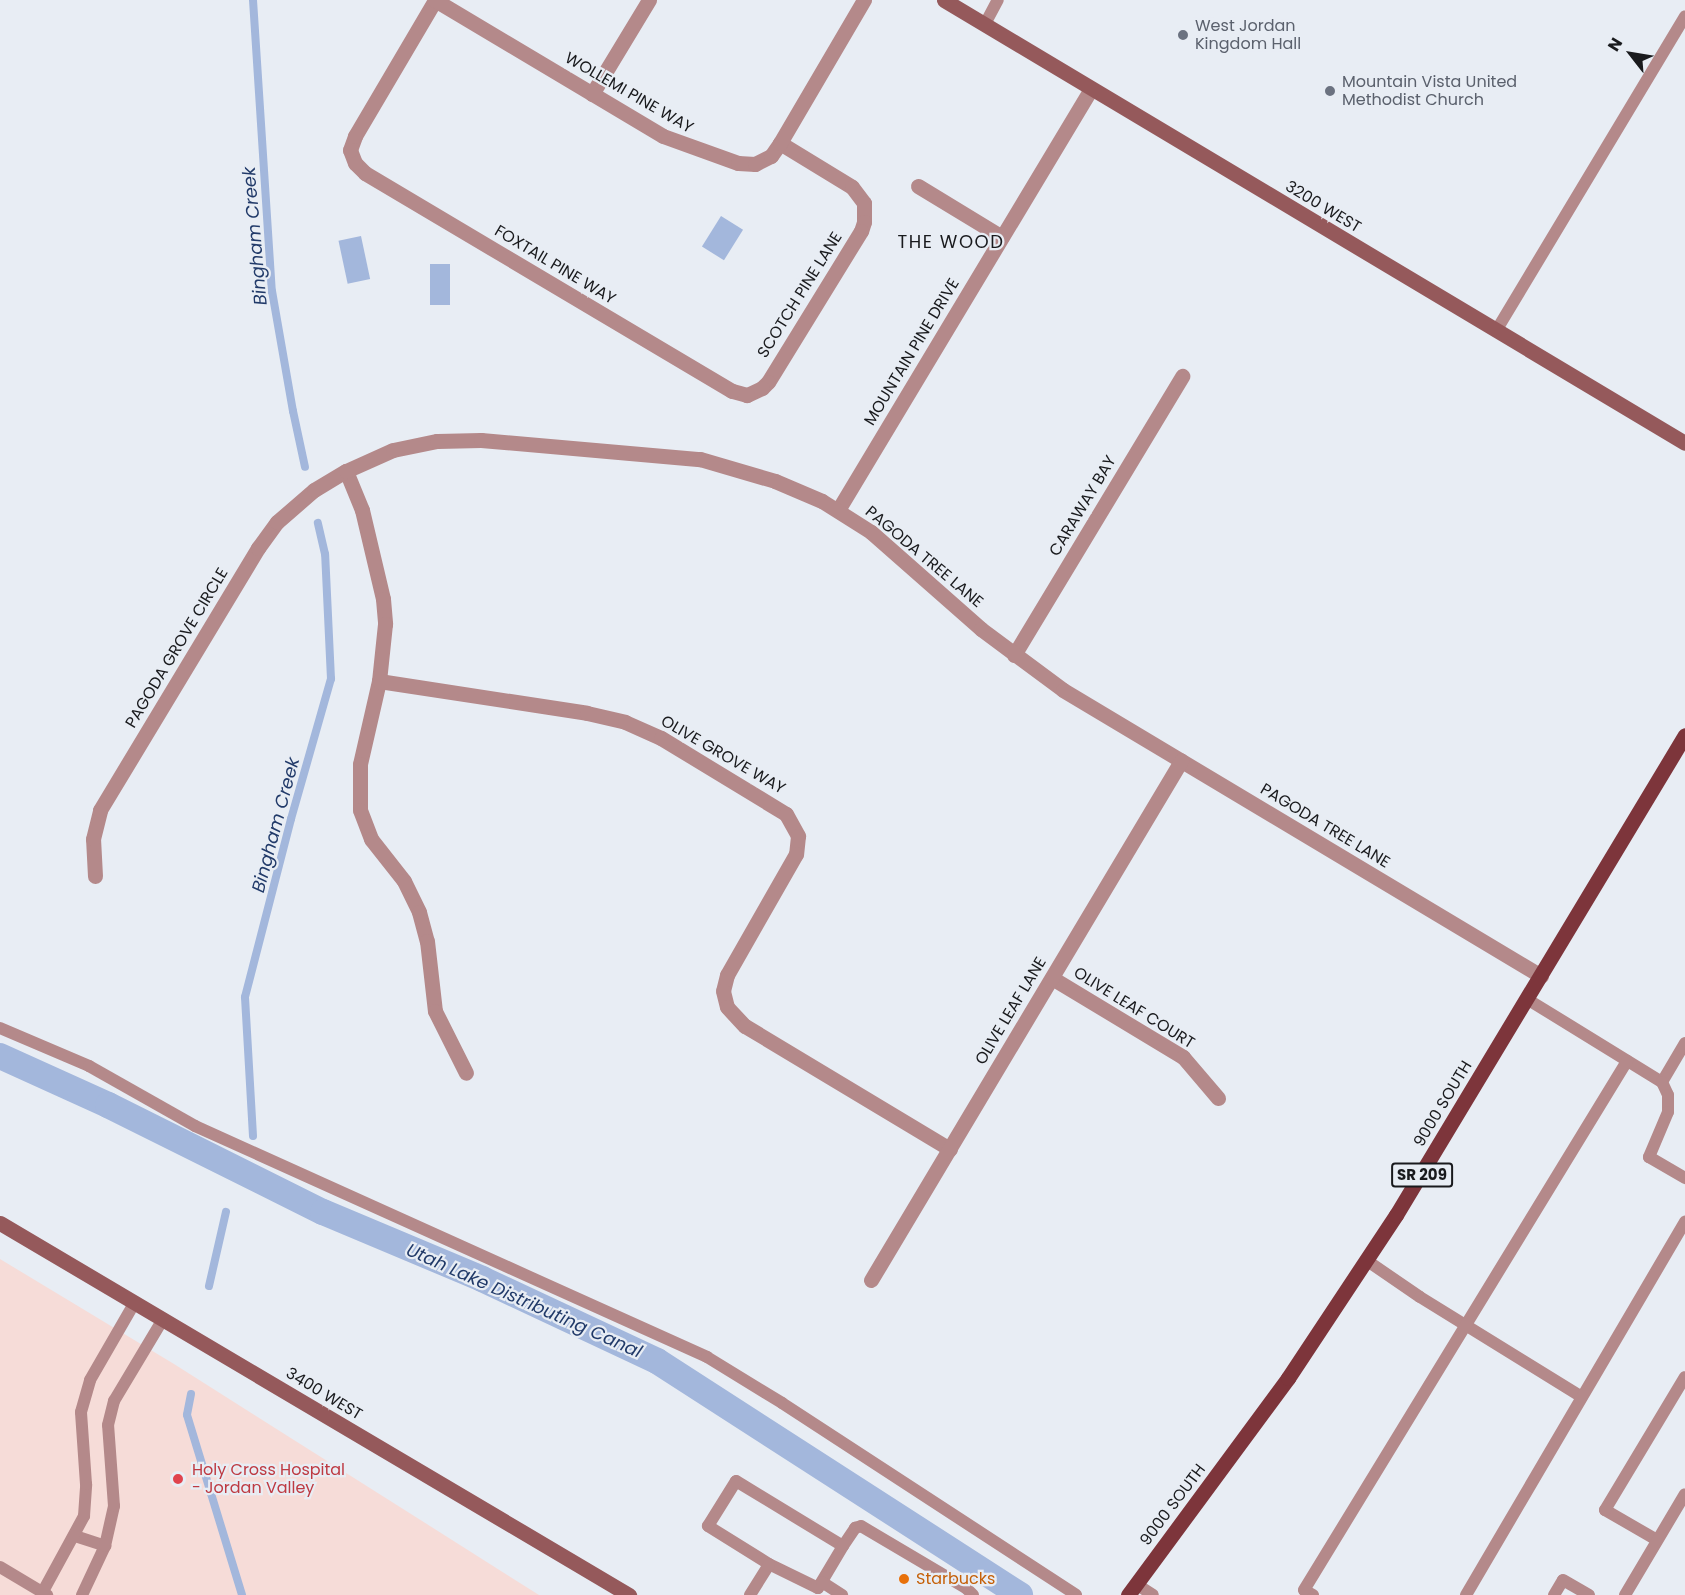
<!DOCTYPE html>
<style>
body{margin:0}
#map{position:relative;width:1685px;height:1595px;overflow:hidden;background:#e8edf4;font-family:Poppins,sans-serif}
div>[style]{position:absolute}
.medical>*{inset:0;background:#f6dcd8}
.water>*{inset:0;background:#a3b7dc;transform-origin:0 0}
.stream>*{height:8px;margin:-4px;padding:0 4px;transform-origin:4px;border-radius:4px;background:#a3b7dc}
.canal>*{height:26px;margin:-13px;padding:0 13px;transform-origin:13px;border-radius:13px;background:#a3b7dc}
.lane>*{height:12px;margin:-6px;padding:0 6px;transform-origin:6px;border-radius:6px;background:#b4898a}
.street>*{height:15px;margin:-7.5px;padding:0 7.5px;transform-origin:7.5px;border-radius:7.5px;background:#b4898a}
.secondary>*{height:15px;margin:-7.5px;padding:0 7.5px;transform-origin:7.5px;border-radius:7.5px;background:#95595b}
.primary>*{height:15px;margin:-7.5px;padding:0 7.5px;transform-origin:7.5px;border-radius:7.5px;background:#7d353b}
.dots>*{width:16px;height:16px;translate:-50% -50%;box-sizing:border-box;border:3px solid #e8edf4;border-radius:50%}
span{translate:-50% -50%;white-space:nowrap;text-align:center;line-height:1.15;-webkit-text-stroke:4.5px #e8edf4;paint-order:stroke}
.shield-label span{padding:2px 4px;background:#e8edf4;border:2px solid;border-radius:4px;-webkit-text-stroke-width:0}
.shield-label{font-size:15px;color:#191a1d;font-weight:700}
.worship-label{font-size:16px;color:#5b616d}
.left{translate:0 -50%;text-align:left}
.street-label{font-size:16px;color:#191a1d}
.health-label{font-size:16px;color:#be3a42}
.food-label{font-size:16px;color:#c56008}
.water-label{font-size:18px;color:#213a69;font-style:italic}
.neighbourhood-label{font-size:18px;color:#191a1d;letter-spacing:1.5px}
.north{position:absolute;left:1601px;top:24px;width:60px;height:60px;-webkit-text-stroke:4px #e8edf4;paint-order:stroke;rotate:301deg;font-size:16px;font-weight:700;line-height:24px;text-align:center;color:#191a1d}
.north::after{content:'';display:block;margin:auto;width:21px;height:27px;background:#191a1d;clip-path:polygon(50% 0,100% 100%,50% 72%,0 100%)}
</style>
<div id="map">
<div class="medical">
<div style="clip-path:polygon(0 1259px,174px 1364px,539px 1595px,0 1595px)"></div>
</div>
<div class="water">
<div style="left:721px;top:216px;width:26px;height:36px;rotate:32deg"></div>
<div style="left:361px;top:236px;width:44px;height:23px;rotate:78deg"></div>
<div style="left:430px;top:264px;width:20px;height:41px"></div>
</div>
<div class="stream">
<div style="left:253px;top:0;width:292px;rotate:86.3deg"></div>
<div style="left:272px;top:291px;width:122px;rotate:80.1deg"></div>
<div style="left:293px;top:411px;width:57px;rotate:77.9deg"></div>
<div style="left:253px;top:1136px;width:139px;rotate:-93.3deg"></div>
<div style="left:245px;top:997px;width:184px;rotate:-75.5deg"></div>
<div style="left:291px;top:819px;width:146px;rotate:-74.1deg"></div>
<div style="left:331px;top:679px;width:125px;rotate:-92.7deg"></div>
<div style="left:325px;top:554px;width:32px;rotate:-103deg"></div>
<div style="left:209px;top:1286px;width:76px;rotate:-77.1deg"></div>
<div style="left:191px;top:1394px;width:21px;rotate:101deg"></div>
<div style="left:187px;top:1415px;width:188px;rotate:73deg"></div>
</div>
<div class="canal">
<div style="left:0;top:1056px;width:119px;rotate:24.4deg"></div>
<div style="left:108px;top:1105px;width:240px;rotate:26.5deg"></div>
<div style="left:323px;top:1212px;width:173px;rotate:22.8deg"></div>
<div style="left:482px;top:1279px;width:193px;rotate:25.1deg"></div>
<div style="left:657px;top:1361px;width:432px;rotate:32.8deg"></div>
</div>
<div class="lane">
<div style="left:985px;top:24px;width:27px;rotate:-62deg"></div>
<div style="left:1496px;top:331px;width:367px;rotate:-59deg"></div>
<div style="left:1527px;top:999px;width:158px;rotate:31.6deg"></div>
<div style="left:0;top:1028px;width:97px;rotate:23.1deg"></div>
<div style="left:89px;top:1066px;width:122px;rotate:29.5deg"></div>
<div style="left:195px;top:1126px;width:562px;rotate:24.28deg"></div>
<div style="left:707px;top:1357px;width:88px;rotate:31.5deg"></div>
<div style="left:782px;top:1403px;width:351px;rotate:33.1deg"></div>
<div style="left:1685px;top:1043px;width:45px;rotate:120.5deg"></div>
<div style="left:1662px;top:1082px;width:14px;rotate:65deg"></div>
<div style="left:1668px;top:1095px;width:17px;rotate:90deg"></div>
<div style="left:1668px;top:1112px;width:49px;rotate:112.9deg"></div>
<div style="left:1649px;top:1157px;width:42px;rotate:30.3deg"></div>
<div style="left:1366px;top:1260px;width:65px;rotate:34.4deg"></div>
<div style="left:1420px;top:1297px;width:190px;rotate:31.7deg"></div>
<div style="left:736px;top:1481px;width:125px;rotate:31.3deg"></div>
<div style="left:843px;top:1546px;width:49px;rotate:120.8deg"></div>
<div style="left:818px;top:1588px;width:55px;rotate:-153.9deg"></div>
<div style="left:769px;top:1564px;width:72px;rotate:-148.1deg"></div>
<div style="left:708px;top:1526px;width:53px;rotate:-58.1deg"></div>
<div style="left:75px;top:1536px;width:32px;rotate:18deg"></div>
<div style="left:1657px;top:1540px;width:60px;rotate:-150deg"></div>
<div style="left:1605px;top:1510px;width:155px;rotate:-59deg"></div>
<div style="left:843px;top:1546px;width:22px;rotate:-56deg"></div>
<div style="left:855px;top:1528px;width:6px;rotate:-18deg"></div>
<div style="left:861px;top:1526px;width:122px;rotate:30.6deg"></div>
<div style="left:966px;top:1588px;width:10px;rotate:45deg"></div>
<div style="left:0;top:1567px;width:55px;rotate:30.8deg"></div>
<div style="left:822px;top:1582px;width:24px;rotate:33deg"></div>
<div style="left:1136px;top:1584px;width:20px;rotate:33deg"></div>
<div style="left:41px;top:1595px;width:90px;rotate:-61.4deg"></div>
<div style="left:84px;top:1516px;width:32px;rotate:-86deg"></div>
<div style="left:86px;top:1484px;width:72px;rotate:-94deg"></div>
<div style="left:81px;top:1412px;width:33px;rotate:-74deg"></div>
<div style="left:90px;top:1380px;width:90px;rotate:-60deg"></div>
<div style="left:82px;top:1595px;width:54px;rotate:-64.9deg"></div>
<div style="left:105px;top:1546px;width:41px;rotate:-77.3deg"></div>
<div style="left:114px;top:1506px;width:81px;rotate:-94.2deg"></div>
<div style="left:108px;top:1425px;width:25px;rotate:-76deg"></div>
<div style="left:114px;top:1401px;width:96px;rotate:-59.1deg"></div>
<div style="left:750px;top:1595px;width:36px;rotate:-58deg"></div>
<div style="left:1313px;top:1595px;width:10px;rotate:-151deg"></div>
<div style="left:1304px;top:1590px;width:620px;rotate:-58.59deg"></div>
<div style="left:1466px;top:1595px;width:433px;rotate:-59.6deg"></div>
<div style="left:1554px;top:1595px;width:17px;rotate:-59deg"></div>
<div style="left:1563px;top:1580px;width:30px;rotate:30deg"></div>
<div style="left:1625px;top:1595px;width:117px;rotate:-59.3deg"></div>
</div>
<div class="street">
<div style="left:592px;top:94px;width:110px;rotate:-58.8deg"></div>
<div style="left:780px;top:143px;width:84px;rotate:31.4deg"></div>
<div style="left:852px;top:187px;width:20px;rotate:53deg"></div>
<div style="left:864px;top:203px;width:19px;rotate:90deg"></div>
<div style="left:864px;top:222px;width:9px;rotate:108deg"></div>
<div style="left:861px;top:231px;width:177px;rotate:121.6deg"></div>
<div style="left:768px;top:382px;width:8px;rotate:135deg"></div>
<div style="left:762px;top:388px;width:17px;rotate:155deg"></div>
<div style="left:747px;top:395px;width:16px;rotate:-165deg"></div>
<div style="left:732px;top:391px;width:427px;rotate:-149.3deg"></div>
<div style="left:365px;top:173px;width:14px;rotate:-135deg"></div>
<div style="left:355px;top:163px;width:14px;rotate:-111deg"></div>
<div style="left:350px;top:150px;width:15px;rotate:-70deg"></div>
<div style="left:355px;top:136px;width:158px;rotate:-59.5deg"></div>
<div style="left:435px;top:0;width:265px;rotate:30.8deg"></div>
<div style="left:663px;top:136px;width:80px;rotate:19.8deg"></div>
<div style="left:738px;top:163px;width:17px;rotate:3deg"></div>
<div style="left:755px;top:164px;width:18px;rotate:-27deg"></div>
<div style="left:771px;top:156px;width:16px;rotate:-55deg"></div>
<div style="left:780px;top:143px;width:166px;rotate:-59.6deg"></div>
<div style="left:918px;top:186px;width:98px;rotate:31.3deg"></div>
<div style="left:346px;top:471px;width:42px;rotate:67.7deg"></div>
<div style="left:362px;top:510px;width:91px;rotate:76.7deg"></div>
<div style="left:383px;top:599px;width:25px;rotate:85deg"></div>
<div style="left:385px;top:624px;width:57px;rotate:96deg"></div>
<div style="left:379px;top:681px;width:85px;rotate:102.9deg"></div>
<div style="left:360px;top:764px;width:46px;rotate:90deg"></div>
<div style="left:360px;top:810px;width:31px;rotate:69deg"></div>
<div style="left:371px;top:839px;width:53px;rotate:51.8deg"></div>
<div style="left:404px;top:881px;width:34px;rotate:64deg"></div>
<div style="left:419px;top:912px;width:30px;rotate:75deg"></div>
<div style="left:427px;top:941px;width:70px;rotate:83.5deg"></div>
<div style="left:435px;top:1011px;width:69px;rotate:63.4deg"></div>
<div style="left:838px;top:510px;width:491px;rotate:-59deg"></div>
<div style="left:1014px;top:655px;width:326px;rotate:-58.9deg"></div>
<div style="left:379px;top:681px;width:210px;rotate:8.7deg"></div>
<div style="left:587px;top:713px;width:39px;rotate:13deg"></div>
<div style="left:625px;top:722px;width:39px;rotate:24deg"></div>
<div style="left:661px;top:738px;width:146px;rotate:31.3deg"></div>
<div style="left:786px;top:814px;width:25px;rotate:61deg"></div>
<div style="left:798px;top:836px;width:18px;rotate:96deg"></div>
<div style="left:796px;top:854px;width:139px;rotate:119.7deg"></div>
<div style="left:727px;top:975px;width:16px;rotate:104deg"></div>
<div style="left:723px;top:991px;width:16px;rotate:76deg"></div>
<div style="left:727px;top:1007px;width:26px;rotate:47deg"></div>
<div style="left:745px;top:1026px;width:239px;rotate:31deg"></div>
<div style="left:95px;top:876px;width:37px;rotate:-93deg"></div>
<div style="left:93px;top:839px;width:30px;rotate:-76deg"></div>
<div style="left:100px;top:810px;width:306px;rotate:-58.9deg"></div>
<div style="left:258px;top:548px;width:32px;rotate:-54deg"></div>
<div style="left:277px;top:522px;width:49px;rotate:-40.9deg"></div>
<div style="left:314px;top:490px;width:37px;rotate:-31deg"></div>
<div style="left:346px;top:471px;width:51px;rotate:-24.1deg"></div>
<div style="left:393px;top:450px;width:45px;rotate:-11.6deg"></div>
<div style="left:437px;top:441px;width:44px;rotate:-1.3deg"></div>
<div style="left:481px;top:440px;width:220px;rotate:5deg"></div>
<div style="left:700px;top:459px;width:78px;rotate:16.3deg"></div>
<div style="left:775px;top:481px;width:51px;rotate:23.1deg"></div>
<div style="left:822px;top:501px;width:58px;rotate:32.3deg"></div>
<div style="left:871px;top:532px;width:147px;rotate:41.4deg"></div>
<div style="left:981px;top:629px;width:102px;rotate:36.6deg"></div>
<div style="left:1063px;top:690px;width:557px;rotate:30.89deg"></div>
<div style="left:1052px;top:978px;width:153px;rotate:31.1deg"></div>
<div style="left:1183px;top:1057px;width:54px;rotate:49.5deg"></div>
<div style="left:871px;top:1280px;width:605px;rotate:-59.15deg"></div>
</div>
<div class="secondary">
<div style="left:944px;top:0;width:863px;rotate:30.87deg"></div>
<div style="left:0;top:1223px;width:731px;rotate:30.6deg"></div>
</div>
<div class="primary">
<div style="left:1128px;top:1595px;width:270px;rotate:-53.6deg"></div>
<div style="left:1288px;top:1378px;width:196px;rotate:-56.5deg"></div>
<div style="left:1396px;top:1215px;width:560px;rotate:-58.95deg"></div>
</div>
<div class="dots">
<div style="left:1183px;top:35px;background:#6b7280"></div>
<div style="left:1330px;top:91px;background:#6b7280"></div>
<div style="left:178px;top:1479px;background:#e0444e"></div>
<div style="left:904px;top:1579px;background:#e8710a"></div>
</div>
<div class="shield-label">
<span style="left:1422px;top:1175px">SR 209</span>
</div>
<div class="worship-label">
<span class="left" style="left:1195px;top:35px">West Jordan<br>Kingdom Hall</span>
<span class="left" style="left:1342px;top:91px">Mountain Vista United<br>Methodist Church</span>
</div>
<div class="street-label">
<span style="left:629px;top:93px;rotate:30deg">WOLLEMI PINE WAY</span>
<span style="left:1323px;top:207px;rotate:31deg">3200 WEST</span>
<span style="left:555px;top:265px;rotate:31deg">FOXTAIL PINE WAY</span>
<span style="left:800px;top:295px;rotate:-58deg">SCOTCH PINE LANE</span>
<span style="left:912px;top:352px;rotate:-59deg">MOUNTAIN PINE DRIVE</span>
<span style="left:1083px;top:506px;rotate:-59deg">CARAWAY BAY</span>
<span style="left:924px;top:557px;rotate:40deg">PAGODA TREE LANE</span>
<span style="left:177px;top:648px;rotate:-59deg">PAGODA GROVE CIRCLE</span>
<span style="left:723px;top:755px;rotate:30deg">OLIVE GROVE WAY</span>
<span style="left:1325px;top:826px;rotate:31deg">PAGODA TREE LANE</span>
<span style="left:1134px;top:1008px;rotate:32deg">OLIVE LEAF COURT</span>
<span style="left:1011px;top:1011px;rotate:-59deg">OLIVE LEAF LANE</span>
<span style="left:1443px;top:1104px;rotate:-59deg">9000 SOUTH</span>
<span style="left:324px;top:1394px;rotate:31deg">3400 WEST</span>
<span style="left:1173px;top:1505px;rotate:-53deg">9000 SOUTH</span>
</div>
<div class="health-label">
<span class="left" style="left:192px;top:1479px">Holy Cross Hospital<br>- Jordan Valley</span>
</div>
<div class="food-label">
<span class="left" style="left:916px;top:1579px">Starbucks</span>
</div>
<div class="water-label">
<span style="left:255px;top:236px;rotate:-95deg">Bingham Creek</span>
<span style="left:276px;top:825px;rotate:-75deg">Bingham Creek</span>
<span style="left:524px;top:1301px;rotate:24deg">Utah Lake Distributing Canal</span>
</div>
<div class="neighbourhood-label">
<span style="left:951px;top:242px">THE WOOD</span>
</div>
<div class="north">N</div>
</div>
